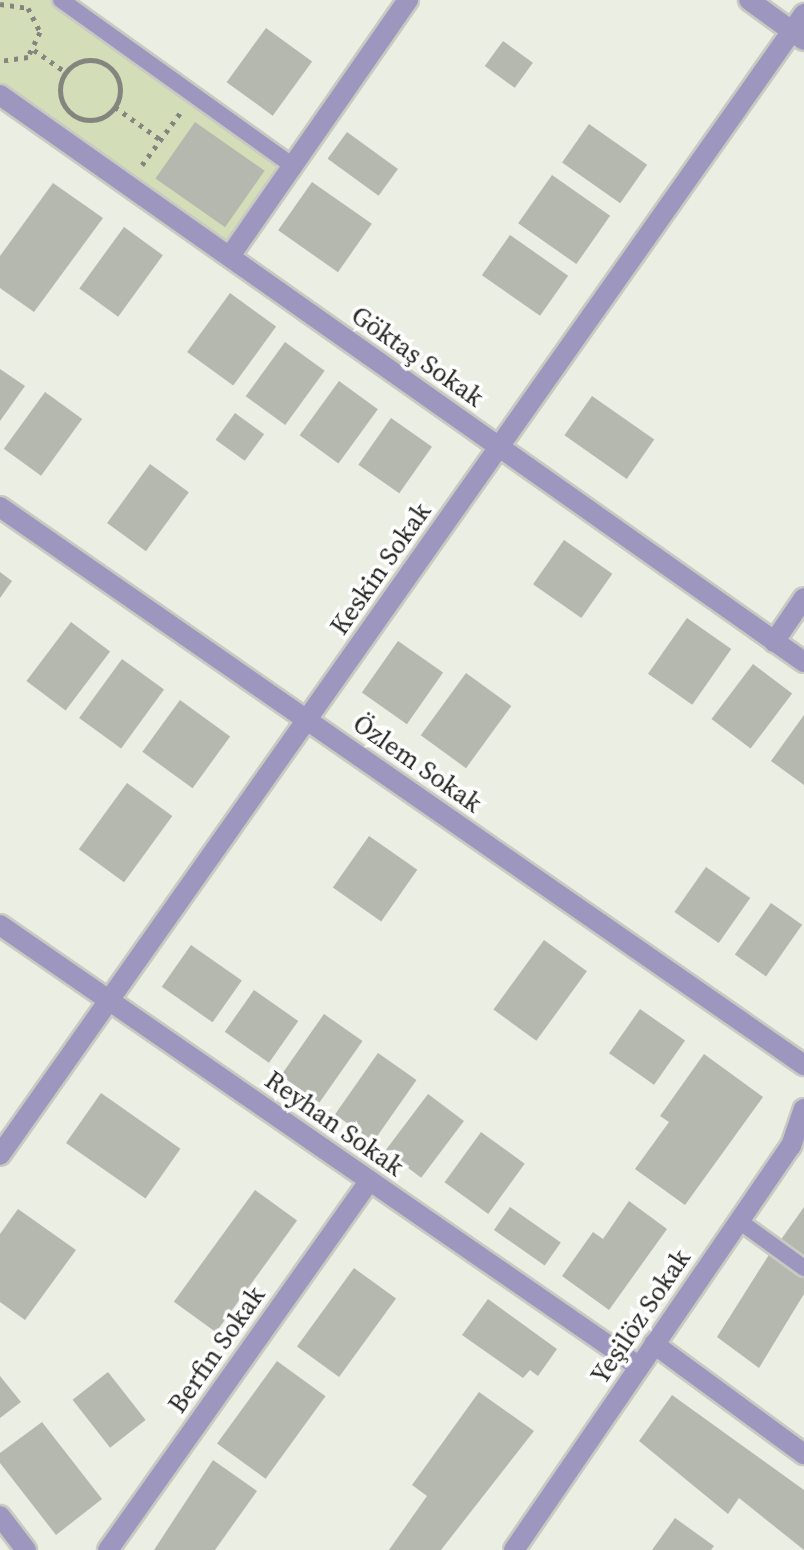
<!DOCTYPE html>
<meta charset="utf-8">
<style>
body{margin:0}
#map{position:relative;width:804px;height:1550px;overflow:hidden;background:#ebeee3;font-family:"Source Serif 4",serif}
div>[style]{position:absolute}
.green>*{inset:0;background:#d3deb8}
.building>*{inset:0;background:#b5b8ae;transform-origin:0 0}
.path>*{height:5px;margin-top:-2.5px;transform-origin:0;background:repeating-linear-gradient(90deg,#83857e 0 4px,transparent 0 10px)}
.path>.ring{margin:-2.5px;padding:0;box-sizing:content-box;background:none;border:5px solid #83857e;border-radius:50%}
.roads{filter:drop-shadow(2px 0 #c8cac1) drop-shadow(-2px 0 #c8cac1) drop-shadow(0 2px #c8cac1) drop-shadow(0 -2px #c8cac1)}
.lane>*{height:16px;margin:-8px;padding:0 8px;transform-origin:8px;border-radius:8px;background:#9d97c0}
.street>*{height:20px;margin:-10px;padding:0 10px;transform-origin:10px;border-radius:10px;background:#9d97c0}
span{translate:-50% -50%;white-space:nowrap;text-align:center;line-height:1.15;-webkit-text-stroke:7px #fff;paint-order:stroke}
.street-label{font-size:26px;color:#272825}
</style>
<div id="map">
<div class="green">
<div style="clip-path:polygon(0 0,61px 0,293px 166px,230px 256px,0 95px)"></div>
</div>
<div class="building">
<div style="left:266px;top:28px;width:57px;height:67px;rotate:36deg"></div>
<div style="left:503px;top:41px;width:37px;height:31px;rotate:36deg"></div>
<div style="left:195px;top:122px;width:85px;height:69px;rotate:35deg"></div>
<div style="left:589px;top:124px;width:71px;height:47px;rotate:35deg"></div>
<div style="left:347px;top:132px;width:63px;height:33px;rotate:36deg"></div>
<div style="left:552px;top:175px;width:71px;height:59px;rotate:35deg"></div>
<div style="left:312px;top:182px;width:73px;height:59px;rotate:35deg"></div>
<div style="clip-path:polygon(53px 183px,103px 218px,34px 312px,0 288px,0 256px)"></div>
<div style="left:124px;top:227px;width:48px;height:76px;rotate:36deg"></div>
<div style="left:510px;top:235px;width:71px;height:49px;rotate:35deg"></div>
<div style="left:230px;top:293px;width:57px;height:73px;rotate:36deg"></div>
<div style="left:285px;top:342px;width:49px;height:67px;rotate:36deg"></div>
<div style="clip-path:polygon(0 369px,25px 386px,0 421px)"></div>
<div style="left:339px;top:381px;width:48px;height:67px;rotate:36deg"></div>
<div style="left:45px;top:392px;width:46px;height:70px;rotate:36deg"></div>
<div style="left:592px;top:396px;width:76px;height:48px;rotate:35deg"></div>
<div style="left:235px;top:413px;width:36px;height:33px;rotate:36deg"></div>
<div style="left:391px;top:418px;width:50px;height:57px;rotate:35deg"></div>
<div style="left:150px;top:464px;width:48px;height:73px;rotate:36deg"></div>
<div style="left:564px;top:540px;width:59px;height:54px;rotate:35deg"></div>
<div style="clip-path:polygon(0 572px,12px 581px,0 598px)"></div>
<div style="left:687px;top:618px;width:54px;height:68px;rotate:35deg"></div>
<div style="left:71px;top:622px;width:49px;height:74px;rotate:37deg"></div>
<div style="left:398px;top:641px;width:55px;height:63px;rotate:35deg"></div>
<div style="left:122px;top:659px;width:52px;height:73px;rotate:36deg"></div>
<div style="left:753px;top:664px;width:49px;height:69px;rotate:37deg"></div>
<div style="left:466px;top:673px;width:56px;height:77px;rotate:36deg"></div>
<div style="left:180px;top:700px;width:62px;height:64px;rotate:36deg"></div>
<div style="clip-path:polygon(804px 715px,804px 785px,771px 761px)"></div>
<div style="left:127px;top:783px;width:56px;height:82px;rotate:36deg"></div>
<div style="left:369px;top:836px;width:59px;height:63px;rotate:35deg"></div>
<div style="left:706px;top:867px;width:54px;height:55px;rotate:35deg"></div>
<div style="left:771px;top:903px;width:38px;height:63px;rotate:35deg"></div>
<div style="left:544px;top:940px;width:53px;height:86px;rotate:36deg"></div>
<div style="left:191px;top:945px;width:62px;height:51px;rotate:35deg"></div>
<div style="left:254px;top:990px;width:54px;height:51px;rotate:35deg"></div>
<div style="left:640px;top:1009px;width:55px;height:54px;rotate:35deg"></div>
<div style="left:324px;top:1014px;width:47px;height:75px;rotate:35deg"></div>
<div style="left:378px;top:1053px;width:47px;height:75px;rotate:35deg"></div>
<div style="clip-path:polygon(704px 1054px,763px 1097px,685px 1205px,635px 1169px,669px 1122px,660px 1116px)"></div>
<div style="left:101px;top:1093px;width:97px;height:61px;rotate:35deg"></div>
<div style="left:428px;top:1094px;width:45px;height:71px;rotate:37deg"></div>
<div style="left:481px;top:1132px;width:54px;height:62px;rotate:36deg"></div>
<div style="left:255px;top:1190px;width:52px;height:138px;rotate:36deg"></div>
<div style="clip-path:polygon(629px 1201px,667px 1229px,609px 1310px,562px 1276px,593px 1232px,603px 1239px)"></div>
<div style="left:510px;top:1207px;width:62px;height:28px;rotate:35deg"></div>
<div style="clip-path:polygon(804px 1207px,804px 1258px,780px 1241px)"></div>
<div style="clip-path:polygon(18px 1209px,76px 1250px,25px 1320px,0 1302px,0 1234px)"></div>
<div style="clip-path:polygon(770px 1253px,804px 1277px,804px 1294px,759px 1368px,717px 1337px)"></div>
<div style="left:354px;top:1268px;width:52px;height:97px;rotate:36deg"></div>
<div style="clip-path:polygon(488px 1299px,557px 1349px,538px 1376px,530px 1370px,523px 1378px,462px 1335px)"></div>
<div style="left:277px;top:1361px;width:60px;height:102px;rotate:36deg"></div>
<div style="left:108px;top:1372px;width:61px;height:45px;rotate:52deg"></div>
<div style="clip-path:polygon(0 1376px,21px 1402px,0 1418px)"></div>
<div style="clip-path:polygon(479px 1392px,534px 1431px,441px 1550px,389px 1550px,427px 1496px,412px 1485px)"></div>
<div style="clip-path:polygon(672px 1395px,804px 1490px,804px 1550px,739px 1498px,728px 1514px,639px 1441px)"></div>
<div style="clip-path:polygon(42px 1422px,102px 1499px,56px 1535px,0 1463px,0 1453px)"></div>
<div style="clip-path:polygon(213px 1460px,257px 1491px,215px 1550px,154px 1550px)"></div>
<div style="clip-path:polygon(675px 1518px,714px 1546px,711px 1550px,652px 1550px)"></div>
</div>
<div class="path">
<div style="left:0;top:4px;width:28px;rotate:8deg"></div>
<div style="left:28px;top:8px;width:27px;rotate:63deg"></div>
<div style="left:40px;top:32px;width:28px;rotate:116deg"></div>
<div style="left:28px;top:57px;width:28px;rotate:172deg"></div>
<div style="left:34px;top:50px;width:38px;rotate:35deg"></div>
<div class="ring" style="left:60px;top:60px;width:55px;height:55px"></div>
<div style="left:115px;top:107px;width:57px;rotate:35.7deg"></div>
<div style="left:142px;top:165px;width:66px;rotate:-53.7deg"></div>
</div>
<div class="roads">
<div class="lane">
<div style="left:61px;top:0;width:285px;rotate:35.6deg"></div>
<div style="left:739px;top:1221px;width:80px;rotate:35.9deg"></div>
</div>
<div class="street">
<div style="left:749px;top:0;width:68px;rotate:36deg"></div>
<div style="left:0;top:95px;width:984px;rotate:35.19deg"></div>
<div style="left:230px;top:256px;width:312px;rotate:-55.2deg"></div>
<div style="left:0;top:507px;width:979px;rotate:34.76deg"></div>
<div style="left:774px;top:642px;width:53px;rotate:-55.7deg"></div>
<div style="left:0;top:925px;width:776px;rotate:34.65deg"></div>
<div style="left:0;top:1155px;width:1396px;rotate:-54.83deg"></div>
<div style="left:654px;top:1344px;width:186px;rotate:36.3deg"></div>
<div style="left:0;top:1516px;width:43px;rotate:52.6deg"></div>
<div style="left:108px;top:1550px;width:452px;rotate:-54.7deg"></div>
<div style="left:514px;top:1550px;width:490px;rotate:-55.6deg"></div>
<div style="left:791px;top:1146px;width:39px;rotate:-71deg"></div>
</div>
</div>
<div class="street-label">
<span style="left:417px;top:357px;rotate:35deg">Göktaş Sokak</span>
<span style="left:381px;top:569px;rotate:-55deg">Keskin Sokak</span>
<span style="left:417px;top:764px;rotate:35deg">Özlem Sokak</span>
<span style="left:334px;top:1124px;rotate:35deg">Reyhan Sokak</span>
<span style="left:641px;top:1317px;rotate:-56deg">Yeşilöz Sokak</span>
<span style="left:217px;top:1350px;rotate:-55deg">Berfin Sokak</span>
</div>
</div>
